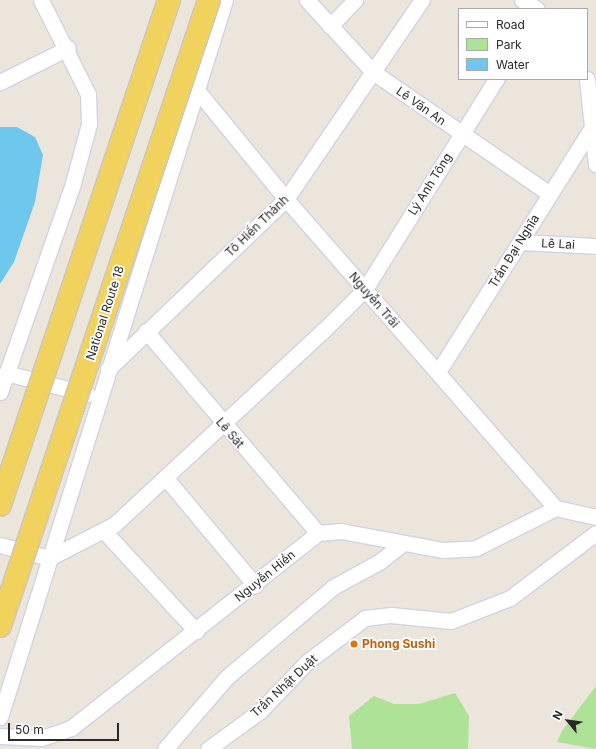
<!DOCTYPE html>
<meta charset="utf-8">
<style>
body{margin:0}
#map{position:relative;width:596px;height:749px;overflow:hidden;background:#ece5db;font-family:Inter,sans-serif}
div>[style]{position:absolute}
.green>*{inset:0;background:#aee297}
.water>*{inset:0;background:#6ec8ee}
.roads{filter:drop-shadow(1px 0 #d0d3e2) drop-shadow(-1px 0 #d0d3e2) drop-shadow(0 1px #d0d3e2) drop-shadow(0 -1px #d0d3e2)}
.minor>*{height:15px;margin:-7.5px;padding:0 7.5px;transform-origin:7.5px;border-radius:7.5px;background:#fff}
.bridges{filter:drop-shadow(1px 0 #c7c7c7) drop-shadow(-1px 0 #c7c7c7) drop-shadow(0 1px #c7c7c7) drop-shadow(0 -1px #c7c7c7)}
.primary-bridge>*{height:22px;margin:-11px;padding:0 11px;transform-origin:11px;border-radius:11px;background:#f0d25c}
.dots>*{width:11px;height:11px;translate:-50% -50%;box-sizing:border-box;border:2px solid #fff;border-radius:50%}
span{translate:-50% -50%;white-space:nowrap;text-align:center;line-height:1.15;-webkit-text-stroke:3.5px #fff;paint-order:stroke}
.street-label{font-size:12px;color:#292929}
.food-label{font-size:12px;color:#c56008;font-weight:700}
.left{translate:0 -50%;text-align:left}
.legend{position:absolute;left:458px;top:8px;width:130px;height:72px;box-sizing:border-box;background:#fff;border:1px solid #a9a9a9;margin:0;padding:5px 7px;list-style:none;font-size:12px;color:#292929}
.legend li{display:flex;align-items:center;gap:8px;height:20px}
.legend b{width:20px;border:1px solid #a9a9a9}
.north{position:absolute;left:548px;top:701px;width:40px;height:40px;-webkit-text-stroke:3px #fff;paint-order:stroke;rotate:299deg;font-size:11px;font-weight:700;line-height:16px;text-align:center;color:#292929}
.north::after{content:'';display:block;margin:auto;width:14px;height:18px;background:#292929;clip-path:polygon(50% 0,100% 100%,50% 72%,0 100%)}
.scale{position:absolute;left:8px;top:723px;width:111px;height:18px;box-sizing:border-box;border:2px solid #292929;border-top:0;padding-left:5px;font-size:12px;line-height:14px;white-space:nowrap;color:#292929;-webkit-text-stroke:3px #fff;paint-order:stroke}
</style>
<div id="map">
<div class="green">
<div style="clip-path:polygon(596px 686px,596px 749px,557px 742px,562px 731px)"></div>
<div style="clip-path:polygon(455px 693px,469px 716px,468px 749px,352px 749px,349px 716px,374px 696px,394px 704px,419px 704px)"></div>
</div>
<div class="water">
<div style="clip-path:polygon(0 127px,17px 127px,35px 137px,43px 155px,35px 202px,14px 262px,0 284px)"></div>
</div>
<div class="roads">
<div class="minor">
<div style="left:307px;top:0;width:98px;rotate:47.5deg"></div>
<div style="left:373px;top:72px;width:215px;rotate:34.6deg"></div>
<div style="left:522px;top:0;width:17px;rotate:31deg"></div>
<div style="left:330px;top:26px;width:36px;rotate:-46deg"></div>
<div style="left:587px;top:79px;width:86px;rotate:84deg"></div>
<div style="left:0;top:82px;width:76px;rotate:-26.6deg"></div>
<div style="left:196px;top:89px;width:142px;rotate:50.7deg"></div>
<div style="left:286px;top:199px;width:410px;rotate:48.9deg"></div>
<div style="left:520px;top:242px;width:76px;rotate:3deg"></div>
<div style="left:146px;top:331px;width:265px;rotate:49.6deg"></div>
<div style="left:108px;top:369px;width:246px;rotate:-43.7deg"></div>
<div style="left:286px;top:199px;width:241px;rotate:-55.7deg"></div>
<div style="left:438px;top:372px;width:285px;rotate:-57.8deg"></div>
<div style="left:6px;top:373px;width:84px;rotate:14.5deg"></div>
<div style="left:0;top:392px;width:221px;rotate:-70.7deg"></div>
<div style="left:73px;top:183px;width:61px;rotate:-74.8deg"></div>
<div style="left:89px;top:124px;width:30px;rotate:-92deg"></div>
<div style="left:88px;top:94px;width:105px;rotate:-116.6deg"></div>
<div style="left:165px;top:477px;width:141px;rotate:50.2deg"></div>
<div style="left:556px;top:508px;width:41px;rotate:12.7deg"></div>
<div style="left:104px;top:531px;width:136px;rotate:47.4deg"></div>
<div style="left:0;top:545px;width:51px;rotate:14.9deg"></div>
<div style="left:49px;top:558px;width:74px;rotate:-27.3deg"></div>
<div style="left:115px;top:524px;width:284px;rotate:-42.9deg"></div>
<div style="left:323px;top:331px;width:59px;rotate:-45deg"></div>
<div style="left:365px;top:289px;width:248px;rotate:-58deg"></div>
<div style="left:0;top:717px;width:751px;rotate:-72.58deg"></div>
<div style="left:0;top:736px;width:42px;rotate:2.7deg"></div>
<div style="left:42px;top:738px;width:31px;rotate:-19deg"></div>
<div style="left:71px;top:728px;width:315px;rotate:-38.3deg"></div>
<div style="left:318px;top:533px;width:23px;rotate:-5deg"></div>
<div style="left:341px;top:531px;width:104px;rotate:10.6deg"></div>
<div style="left:443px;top:550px;width:33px;rotate:-3deg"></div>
<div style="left:476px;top:548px;width:89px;rotate:-26.6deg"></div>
<div style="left:165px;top:749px;width:95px;rotate:-49.3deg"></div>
<div style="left:227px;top:677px;width:139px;rotate:-40.3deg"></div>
<div style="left:333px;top:587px;width:52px;rotate:-28.5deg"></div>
<div style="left:379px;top:562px;width:29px;rotate:-38deg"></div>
<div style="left:208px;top:749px;width:64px;rotate:-36.2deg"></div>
<div style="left:260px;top:711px;width:68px;rotate:-46.2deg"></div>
<div style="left:307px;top:662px;width:73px;rotate:-37.2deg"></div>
<div style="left:365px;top:618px;width:26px;rotate:-7deg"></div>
<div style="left:391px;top:615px;width:60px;rotate:5.7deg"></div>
<div style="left:451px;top:621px;width:63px;rotate:-21.3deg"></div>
<div style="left:510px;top:598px;width:108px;rotate:-37.1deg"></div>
</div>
</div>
<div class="bridges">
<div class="primary-bridge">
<div style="left:0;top:505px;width:533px;rotate:-71.5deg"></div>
<div style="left:0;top:626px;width:660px;rotate:-71.54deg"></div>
</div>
</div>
<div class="dots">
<div style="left:354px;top:644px;background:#e8710a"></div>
</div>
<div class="street-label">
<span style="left:421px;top:106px;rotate:35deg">Lê Văn An</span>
<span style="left:430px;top:184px;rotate:-58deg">Lý Anh Tông</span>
<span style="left:257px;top:226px;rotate:-44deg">Tô Hiến Thành</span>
<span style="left:558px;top:244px;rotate:3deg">Lê Lai</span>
<span style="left:514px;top:251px;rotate:-58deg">Trần Đại Nghĩa</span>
<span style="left:374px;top:300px;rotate:49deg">Nguyễn Trãi</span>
<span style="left:105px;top:313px;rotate:-72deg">National Route 18</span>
<span style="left:230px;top:433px;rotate:49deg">Lê Sát</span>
<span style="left:265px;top:576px;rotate:-39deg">Nguyễn Hiền</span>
<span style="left:284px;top:686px;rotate:-43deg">Trần Nhật Duật</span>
</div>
<div class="food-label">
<span class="left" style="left:362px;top:644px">Phong Sushi</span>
</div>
<ul class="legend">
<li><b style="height:5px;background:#fff"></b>Road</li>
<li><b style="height:11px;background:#aee297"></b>Park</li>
<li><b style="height:11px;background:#6ec8ee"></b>Water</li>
</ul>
<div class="north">N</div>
<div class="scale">50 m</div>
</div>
